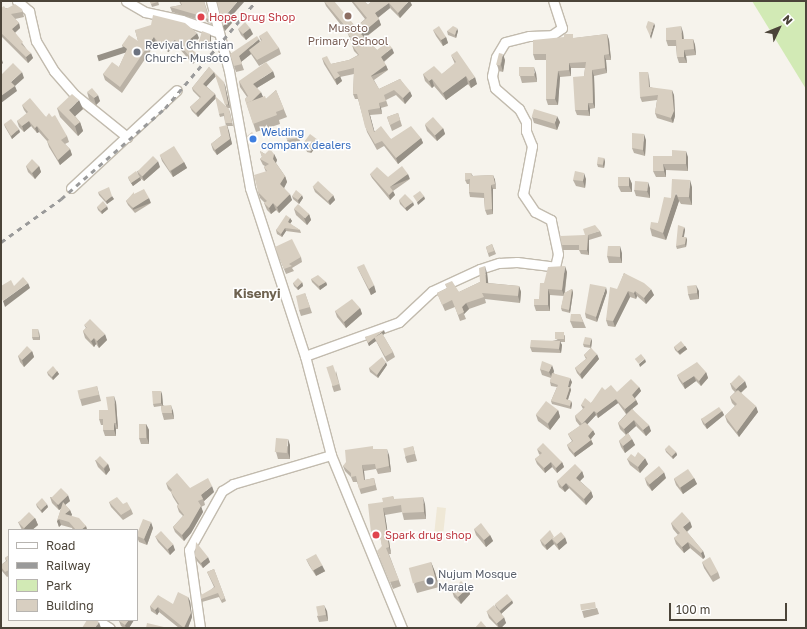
<!DOCTYPE html>
<style>
body{margin:0}
#map{position:relative;width:807px;height:629px;overflow:hidden;background:#f6f3ec;font-family:"Golos Text",sans-serif}
div>[style]{position:absolute}
.education>*{inset:0;background:#efe8d6;transform-origin:0 0}
.green>*{inset:0;background:#d2eab5}
.roads{filter:drop-shadow(1px 0 #c2bbae) drop-shadow(-1px 0 #c2bbae) drop-shadow(0 1px #c2bbae) drop-shadow(0 -1px #c2bbae)}
.street>*{height:9px;margin:-4.5px;padding:0 4.5px;transform-origin:4.5px;border-radius:4.5px;background:#fff}
.rail>*{height:2.5px;margin-top:-1.25px;transform-origin:0;background:repeating-linear-gradient(90deg,#9a9a9a 0 5px,transparent 0 10px)}
.wall>*{inset:0;background:#bab2a6}
.shaded-wall>*{inset:0;background:#979187;transform-origin:0 0}
.building>*{inset:0;background:#d8cfc1;transform-origin:0 0}
.dots>*{width:11px;height:11px;translate:-50% -50%;box-sizing:border-box;border:2px solid #fff;border-radius:50%}
span{translate:-50% -50%;white-space:nowrap;text-align:center;line-height:1.15;-webkit-text-stroke:3px #fff;paint-order:stroke}
.health-label{font-size:11px;color:#be3a42}
.left{translate:0 -50%;text-align:left}
.education-label{font-size:11px;color:#785e54}
.worship-label{font-size:11px;color:#5b616d}
.shop-label{font-size:11px;color:#366cbe}
.quarter-label{font-size:13px;color:#6e6250;font-weight:700}
.frame{position:absolute;inset:0;border:2px solid #4b4439;pointer-events:none}
.legend{position:absolute;left:8px;top:529px;width:130px;height:92px;box-sizing:border-box;background:#fff;border:1px solid #b7b4b0;margin:0;padding:5px 7px;list-style:none;font-size:12px;color:#4b4439}
.legend li{display:flex;align-items:center;gap:8px;height:20px}
.legend b{width:20px;border:1px solid #b7b4b0}
.north{position:absolute;left:759px;top:8px;width:40px;height:40px;-webkit-text-stroke:3px #fff;paint-order:stroke;rotate:47deg;font-size:11px;font-weight:700;line-height:16px;text-align:center;color:#4b4439}
.north::after{content:'';display:block;margin:auto;width:14px;height:18px;background:#4b4439;clip-path:polygon(50% 0,100% 100%,50% 72%,0 100%)}
.scale{position:absolute;left:669px;top:603px;width:118px;height:18px;box-sizing:border-box;border:2px solid #4b4439;border-top:0;padding-left:5px;font-size:12px;line-height:14px;white-space:nowrap;color:#4b4439;-webkit-text-stroke:3px #fff;paint-order:stroke}
</style>
<div id="map">
<div class="education">
<div style="left:437px;top:507px;width:9px;height:31px;rotate:6deg"></div>
</div>
<div class="green">
<div style="clip-path:polygon(752px 1px,806px 1px,806px 89px)"></div>
</div>
<div class="roads">
<div class="street">
<div style="left:17px;top:1px;width:16px;rotate:40deg"></div>
<div style="left:29px;top:11px;width:31px;rotate:77deg"></div>
<div style="left:36px;top:41px;width:35px;rotate:59deg"></div>
<div style="left:54px;top:71px;width:32px;rotate:49deg"></div>
<div style="left:75px;top:95px;width:67px;rotate:38.9deg"></div>
<div style="left:126px;top:1px;width:22px;rotate:30deg"></div>
<div style="left:145px;top:12px;width:38px;rotate:12deg"></div>
<div style="left:182px;top:20px;width:39px;rotate:19deg"></div>
<div style="left:211px;top:1px;width:72px;rotate:75.6deg"></div>
<div style="left:229px;top:71px;width:119px;rotate:79.8deg"></div>
<div style="left:250px;top:188px;width:177px;rotate:71.9deg"></div>
<div style="left:305px;top:356px;width:102px;rotate:75.3deg"></div>
<div style="left:331px;top:455px;width:187px;rotate:67.7deg"></div>
<div style="left:71px;top:188px;width:144px;rotate:-42.8deg"></div>
<div style="left:305px;top:356px;width:100px;rotate:-19.9deg"></div>
<div style="left:399px;top:322px;width:45px;rotate:-43.2deg"></div>
<div style="left:432px;top:291px;width:53px;rotate:-24.6deg"></div>
<div style="left:480px;top:269px;width:20px;rotate:-18deg"></div>
<div style="left:499px;top:263px;width:18px;rotate:-3deg"></div>
<div style="left:517px;top:262px;width:38px;rotate:7deg"></div>
<div style="left:555px;top:267px;width:13px;rotate:-77deg"></div>
<div style="left:558px;top:254px;width:35px;rotate:-102deg"></div>
<div style="left:551px;top:220px;width:18px;rotate:-153deg"></div>
<div style="left:535px;top:212px;width:22px;rotate:-124deg"></div>
<div style="left:523px;top:194px;width:49px;rotate:-79.4deg"></div>
<div style="left:532px;top:146px;width:16px;rotate:-112deg"></div>
<div style="left:526px;top:131px;width:9px;rotate:-90deg"></div>
<div style="left:526px;top:122px;width:15px;rotate:-118deg"></div>
<div style="left:519px;top:109px;width:32px;rotate:-139deg"></div>
<div style="left:495px;top:88px;width:12px;rotate:-104deg"></div>
<div style="left:492px;top:76px;width:19px;rotate:-78deg"></div>
<div style="left:496px;top:57px;width:17px;rotate:-59deg"></div>
<div style="left:505px;top:42px;width:25px;rotate:-14deg"></div>
<div style="left:529px;top:36px;width:23px;rotate:-2deg"></div>
<div style="left:552px;top:35px;width:12px;rotate:-35deg"></div>
<div style="left:562px;top:28px;width:28px;rotate:-108deg"></div>
<div style="left:97px;top:620px;width:15px;rotate:32deg"></div>
<div style="left:200px;top:628px;width:79px;rotate:-98deg"></div>
<div style="left:189px;top:550px;width:68px;rotate:-60.8deg"></div>
<div style="left:222px;top:491px;width:13px;rotate:-32deg"></div>
<div style="left:233px;top:484px;width:102px;rotate:-16.5deg"></div>
</div>
</div>
<div class="rail">
<div style="left:1px;top:242px;width:74px;rotate:-35.6deg"></div>
<div style="left:61px;top:199px;width:138px;rotate:-41.2deg"></div>
<div style="left:165px;top:108px;width:140px;rotate:-49.6deg"></div>
</div>
<div class="wall">
<div style="clip-path:polygon(150px 1px,158px 1px,159px 5px,152px 7px)"></div>
<div style="clip-path:polygon(179px 1px,204px 1px,207px 10px,211px 24px,207px 22px,206px 20px,203px 21px,172px 12px,170px 7px,181px 5px)"></div>
<div style="clip-path:polygon(324px 1px,356px 27px,365px 19px,351px 1px,364px 1px,368px 5px,372px 1px,412px 5px,400px 18px,390px 8px,378px 18px,381px 25px,365px 38px,377px 50px,394px 53px,384px 62px,388px 70px,374px 80px,379px 89px,400px 79px,412px 96px,405px 104px,396px 95px,386px 100px,388px 106px,381px 108px,382px 114px,370px 115px,374px 131px,391px 139px,421px 138px,423px 143px,398px 164px,384px 146px,377px 150px,367px 132px,358px 99px,355px 99px,353px 94px,354px 74px,340px 77px,342px 81px,337px 85px,324px 64px,322px 58px,331px 64px,349px 60px,358px 55px,354px 51px,352px 45px,354px 44px,350px 39px,348px 34px,326px 6px)"></div>
<div style="clip-path:polygon(1px 8px,22px 9px,24px 17px,15px 19px,19px 23px,20px 28px,15px 33px,33px 58px,28px 63px,2px 37px,1px 35px)"></div>
<div style="clip-path:polygon(238px 29px,253px 34px,246px 40px,241px 35px)"></div>
<div style="clip-path:polygon(135px 30px,199px 38px,189px 47px,198px 58px,193px 64px,177px 46px,168px 52px,165px 48px,162px 50px,156px 43px,122px 93px,105px 80px,103px 74px,119px 67px,126px 52px,124px 51px,122px 45px,138px 41px)"></div>
<div style="clip-path:polygon(433px 30px,446px 37px,448px 43px,443px 46px,436px 36px)"></div>
<div style="clip-path:polygon(447px 31px,458px 31px,456px 38px,448px 35px)"></div>
<div style="clip-path:polygon(683px 32px,684px 39px,693px 39px,695px 45px,696px 55px,686px 56px,687px 63px,679px 63px,677px 57px,676px 46px,668px 46px,666px 40px)"></div>
<div style="clip-path:polygon(210px 34px,211px 37px,211px 46px,206px 50px,200px 44px,199px 41px)"></div>
<div style="clip-path:polygon(607px 34px,609px 40px,611px 60px,606px 60px,607px 73px,594px 76px,595px 108px,590px 109px,590px 116px,577px 115px,575px 110px,584px 76px,585px 68px,571px 68px,571px 76px,560px 77px,558px 105px,548px 105px,546px 99px,546px 60px,535px 60px,533px 54px,575px 38px)"></div>
<div style="clip-path:polygon(259px 36px,279px 48px,281px 54px,259px 66px,251px 54px,241px 62px,244px 70px,236px 72px,230px 54px,260px 42px,261px 41px)"></div>
<div style="clip-path:polygon(451px 55px,477px 84px,471px 88px,468px 84px,446px 100px,434px 86px,432px 88px,425px 81px,423px 74px,442px 74px,455px 64px)"></div>
<div style="clip-path:polygon(505px 60px,503px 72px,499px 71px,497px 65px)"></div>
<div style="clip-path:polygon(209px 67px,225px 85px,230px 108px,228px 108px,230px 112px,233px 126px,227px 126px,232px 144px,217px 155px,213px 150px,211px 144px,221px 136px,226px 126px,224px 116px,220px 117px,219px 114px,226px 106px,216px 76px,206px 86px,215px 94px,216px 98px,198px 117px,192px 111px,190px 107px,200px 98px,193px 91px,192px 88px)"></div>
<div style="clip-path:polygon(536px 73px,537px 82px,522px 83px,520px 76px)"></div>
<div style="clip-path:polygon(275px 77px,257px 88px,263px 97px,266px 99px,276px 90px,287px 117px,279px 120px,280px 124px,256px 132px,245px 99px,247px 97px,240px 87px,239px 81px)"></div>
<div style="clip-path:polygon(649px 77px,650px 87px,674px 95px,675px 116px,673px 123px,657px 118px,655px 113px,657px 100px,642px 102px,640px 97px)"></div>
<div style="clip-path:polygon(87px 92px,100px 101px,96px 105px,89px 99px)"></div>
<div style="clip-path:polygon(22px 105px,46px 117px,67px 136px,69px 142px,65px 144px,70px 149px,72px 155px,60px 165px,49px 147px,47px 141px,39px 132px,37px 133px,31px 126px,24px 132px,19px 127px,17px 121px,27px 114px,24px 110px)"></div>
<div style="clip-path:polygon(57px 108px,83px 109px,75px 116px,80px 122px,83px 131px,78px 136px,60px 117px)"></div>
<div style="clip-path:polygon(398px 113px,402px 126px,392px 131px,387px 117px)"></div>
<div style="clip-path:polygon(532px 117px,560px 122px,557px 130px,534px 123px)"></div>
<div style="clip-path:polygon(4px 124px,20px 132px,12px 139px,5px 127px)"></div>
<div style="clip-path:polygon(425px 125px,443px 128px,445px 134px,437px 141px,427px 131px)"></div>
<div style="clip-path:polygon(297px 131px,300px 141px,288px 143px,287px 140px)"></div>
<div style="clip-path:polygon(318px 140px,319px 143px,311px 153px,307px 152px,304px 142px)"></div>
<div style="clip-path:polygon(646px 140px,645px 156px,634px 153px,632px 148px)"></div>
<div style="clip-path:polygon(260px 151px,265px 154px,274px 154px,277px 160px,276px 163px,285px 176px,287px 182px,284px 188px,292px 200px,279px 213px,276px 210px,271px 214px,267px 210px,264px 203px,265px 203px,260px 198px,258px 192px,266px 172px,264px 167px,265px 166px,263px 165px,260px 159px,262px 157px)"></div>
<div style="clip-path:polygon(160px 155px,184px 162px,187px 168px,173px 177px,162px 161px)"></div>
<div style="clip-path:polygon(653px 156px,688px 157px,688px 171px,666px 170px,666px 177px,656px 177px,653px 171px)"></div>
<div style="clip-path:polygon(604px 158px,605px 162px,604px 168px,598px 167px,597px 164px)"></div>
<div style="clip-path:polygon(26px 166px,39px 166px,41px 172px,35px 179px,28px 172px)"></div>
<div style="clip-path:polygon(160px 167px,144px 181px,140px 178px,141px 180px,133px 186px,129px 180px,128px 177px,138px 175px,137px 171px)"></div>
<div style="clip-path:polygon(471px 173px,473px 176px,493px 175px,495px 180px,496px 189px,493px 189px,493px 214px,487px 215px,485px 210px,484px 198px,470px 197px,469px 192px,469px 184px,467px 184px,465px 180px)"></div>
<div style="clip-path:polygon(370px 174px,388px 177px,410px 179px,393px 191px,395px 195px,390px 200px,372px 178px)"></div>
<div style="clip-path:polygon(629px 177px,632px 184px,632px 192px,621px 192px,618px 186px)"></div>
<div style="clip-path:polygon(586px 179px,585px 188px,576px 186px,573px 180px)"></div>
<div style="clip-path:polygon(313px 187px,333px 195px,335px 200px,330px 205px,315px 192px)"></div>
<div style="clip-path:polygon(692px 187px,692px 205px,681px 204px,679px 201px,666px 240px,652px 236px,650px 228px,658px 223px,671px 198px)"></div>
<div style="clip-path:polygon(650px 188px,650px 198px,636px 196px,634px 190px)"></div>
<div style="clip-path:polygon(98px 192px,114px 199px,107px 204px,99px 195px)"></div>
<div style="clip-path:polygon(134px 194px,151px 203px,135px 213px,128px 205px,126px 201px)"></div>
<div style="clip-path:polygon(292px 196px,303px 198px,299px 204px,293px 199px)"></div>
<div style="clip-path:polygon(399px 200px,414px 205px,407px 211px,400px 204px)"></div>
<div style="clip-path:polygon(97px 207px,108px 209px,102px 214px,98px 210px)"></div>
<div style="clip-path:polygon(294px 209px,309px 214px,311px 220px,307px 225px,296px 215px)"></div>
<div style="clip-path:polygon(290px 218px,292px 221px,290px 224px,300px 230px,301px 233px,286px 231px,282px 237px,277px 234px,276px 230px)"></div>
<div style="clip-path:polygon(684px 227px,685px 230px,684px 237px,686px 237px,687px 240px,686px 247px,677px 249px,676px 246px)"></div>
<div style="clip-path:polygon(600px 231px,602px 236px,589px 240px,589px 255px,581px 254px,579px 250px,563px 250px,562px 245px,585px 235px)"></div>
<div style="clip-path:polygon(492px 244px,496px 254px,489px 257px,486px 247px)"></div>
<div style="clip-path:polygon(275px 247px,301px 257px,302px 262px,292px 268px,294px 271px,286px 274px)"></div>
<div style="clip-path:polygon(622px 253px,622px 263px,609px 263px,607px 256px)"></div>
<div style="clip-path:polygon(357px 267px,376px 292px,371px 295px)"></div>
<div style="clip-path:polygon(567px 272px,565px 293px,572px 289px,573px 293px,570px 313px,562px 311px,561px 308px,564px 296px,550px 295px,550px 311px,536px 311px,534px 305px,539px 299px,544px 283px)"></div>
<div style="clip-path:polygon(487px 273px,488px 283px,519px 286px,521px 292px,520px 303px,485px 299px,486px 303px,469px 309px,464px 314px,466px 319px,460px 321px,455px 307px,445px 311px,437px 293px,447px 288px,445px 284px,459px 292px,480px 282px)"></div>
<div style="clip-path:polygon(624px 273px,654px 295px,646px 304px,637px 296px,636px 299px,630px 297px,615px 327px,608px 326px,606px 320px)"></div>
<div style="clip-path:polygon(311px 279px,326px 282px,327px 285px,320px 290px,312px 282px)"></div>
<div style="clip-path:polygon(302px 282px,303px 286px,298px 290px,294px 286px,293px 283px)"></div>
<div style="clip-path:polygon(699px 291px,699px 299px,690px 300px,688px 294px)"></div>
<div style="clip-path:polygon(607px 292px,597px 322px,586px 318px,585px 313px)"></div>
<div style="clip-path:polygon(305px 293px,312px 313px,301px 316px,299px 310px)"></div>
<div style="clip-path:polygon(360px 308px,362px 314px,346px 328px,337px 317px,335px 311px)"></div>
<div style="clip-path:polygon(580px 314px,586px 328px,573px 328px,570px 321px)"></div>
<div style="clip-path:polygon(84px 325px,107px 340px,99px 348px,96px 344px,94px 347px,85px 338px,83px 331px,86px 328px)"></div>
<div style="clip-path:polygon(39px 332px,40px 340px,33px 340px,32px 337px)"></div>
<div style="clip-path:polygon(385px 333px,383px 335px,393px 352px,395px 357px,387px 362px,376px 341px,369px 346px,365px 337px)"></div>
<div style="clip-path:polygon(565px 335px,565px 342px,560px 342px,562px 345px,561px 353px,532px 352px,530px 347px,556px 340px)"></div>
<div style="clip-path:polygon(592px 341px,591px 348px,599px 359px,582px 379px,577px 373px,575px 368px,586px 359px,584px 355px,591px 348px,584px 347px,583px 344px)"></div>
<div style="clip-path:polygon(685px 346px,687px 349px,680px 355px,675px 350px,674px 347px)"></div>
<div style="clip-path:polygon(32px 351px,34px 357px,24px 367px,20px 362px,18px 356px)"></div>
<div style="clip-path:polygon(387px 365px,378px 378px,370px 372px,369px 368px)"></div>
<div style="clip-path:polygon(540px 369px,554px 371px,553px 373px,572px 382px,570px 387px,571px 390px,568px 400px,571px 401px,572px 404px,571px 409px,552px 404px,551px 401px,557px 387px,551px 386px,550px 382px,551px 378px,542px 375px)"></div>
<div style="clip-path:polygon(57px 371px,59px 374px,53px 380px,48px 375px,47px 372px)"></div>
<div style="clip-path:polygon(336px 371px,341px 390px,334px 392px,332px 386px)"></div>
<div style="clip-path:polygon(706px 372px,708px 378px,701px 386px,696px 381px,685px 389px,679px 380px,677px 375px)"></div>
<div style="clip-path:polygon(730px 383px,747px 387px,741px 393px,758px 412px,739px 437px,727px 422px,725px 416px,735px 406px,732px 403px,730px 397px,735px 392px,732px 389px)"></div>
<div style="clip-path:polygon(97px 386px,101px 401px,82px 406px,80px 399px)"></div>
<div style="clip-path:polygon(639px 387px,641px 391px,635px 398px,638px 404px,632px 409px,651px 431px,646px 436px,636px 426px,628px 433px,635px 445px,625px 453px,621px 447px,619px 441px,626px 435px,620px 429px,618px 423px,629px 411px,626px 414px,618px 403px,598px 418px,596px 415px,587px 424px,595px 434px,591px 439px,593px 444px,575px 457px,569px 450px,567px 445px,572px 441px,570px 438px,568px 434px,580px 426px,576px 421px,575px 416px,583px 409px,581px 405px,591px 403px,605px 390px,617px 392px)"></div>
<div style="clip-path:polygon(162px 394px,163px 405px,173px 411px,174px 419px,164px 420px,162px 413px,161px 406px,154px 407px,153px 404px)"></div>
<div style="clip-path:polygon(116px 402px,118px 429px,116px 429px,116px 436px,105px 436px,103px 430px,103px 425px,101px 425px,99px 419px)"></div>
<div style="clip-path:polygon(558px 410px,560px 417px,550px 430px,538px 421px,536px 415px)"></div>
<div style="clip-path:polygon(722px 411px,724px 415px,707px 429px,703px 424px,701px 419px)"></div>
<div style="clip-path:polygon(146px 424px,149px 430px,149px 444px,141px 444px,139px 438px)"></div>
<div style="clip-path:polygon(290px 445px,290px 459px,278px 459px,276px 452px)"></div>
<div style="clip-path:polygon(413px 446px,417px 461px,407px 463px,405px 457px)"></div>
<div style="clip-path:polygon(374px 449px,389px 455px,391px 472px,378px 474px,376px 469px,364px 471px,365px 480px,374px 478px,377px 490px,361px 494px,357px 482px,353px 482px,351px 477px,345px 471px,343px 466px)"></div>
<div style="clip-path:polygon(537px 449px,562px 462px,564px 467px,557px 473px,552px 467px,545px 473px,537px 464px,535px 459px,540px 455px,539px 454px)"></div>
<div style="clip-path:polygon(665px 449px,676px 452px,677px 455px,673px 459px,666px 452px)"></div>
<div style="clip-path:polygon(635px 457px,648px 464px,640px 473px,630px 465px,627px 459px)"></div>
<div style="clip-path:polygon(95px 460px,108px 464px,110px 470px,106px 475px,98px 467px)"></div>
<div style="clip-path:polygon(582px 471px,584px 477px,580px 481px,591px 491px,593px 497px,586px 505px,569px 488px,565px 492px,559px 487px,557px 481px)"></div>
<div style="clip-path:polygon(666px 478px,652px 491px,647px 485px,645px 479px)"></div>
<div style="clip-path:polygon(694px 478px,697px 484px,683px 494px,676px 485px,674px 479px)"></div>
<div style="clip-path:polygon(166px 483px,190px 488px,214px 492px,204px 501px,205px 505px,201px 507px,203px 512px,191px 533px,184px 541px,175px 532px,173px 527px,183px 516px,179px 512px,177px 506px,178px 505px,173px 497px,171px 492px,168px 489px)"></div>
<div style="clip-path:polygon(393px 496px,394px 499px,425px 504px,426px 519px,404px 520px,402px 512px,385px 515px,391px 554px,389px 554px,401px 586px,393px 589px,380px 558px,382px 546px,381px 539px,374px 540px,371px 533px,383px 502px)"></div>
<div style="clip-path:polygon(50px 497px,70px 501px,65px 505px,70px 510px,72px 515px,71px 516px,86px 526px,87px 530px,73px 530px,72px 528px,61px 525px,59px 527px,57px 521px,61px 509px,59px 510px,52px 503px)"></div>
<div style="clip-path:polygon(109px 502px,123px 504px,131px 509px,133px 514px,123px 520px,111px 507px)"></div>
<div style="clip-path:polygon(36px 504px,48px 507px,42px 513px,37px 507px)"></div>
<div style="clip-path:polygon(35px 518px,38px 525px,32px 530px,22px 530px,18px 522px)"></div>
<div style="clip-path:polygon(671px 523px,692px 527px,687px 532px,703px 551px,705px 557px,703px 559px,690px 548px,684px 553px,676px 544px,674px 538px,678px 535px,673px 529px)"></div>
<div style="clip-path:polygon(153px 528px,147px 545px,139px 542px,137px 537px,137px 534px)"></div>
<div style="clip-path:polygon(474px 529px,490px 535px,493px 541px,486px 547px,476px 535px)"></div>
<div style="clip-path:polygon(155px 536px,175px 550px,170px 555px,158px 542px)"></div>
<div style="clip-path:polygon(554px 538px,567px 543px,559px 550px,554px 544px,547px 550px,542px 545px,540px 540px)"></div>
<div style="clip-path:polygon(9px 555px,9px 576px,7px 577px,2px 571px,1px 565px,6px 561px,5px 558px)"></div>
<div style="clip-path:polygon(195px 556px,210px 562px,203px 568px,197px 561px)"></div>
<div style="clip-path:polygon(306px 559px,325px 571px,316px 576px,309px 565px)"></div>
<div style="clip-path:polygon(431px 562px,435px 572px,439px 587px,417px 593px,414px 584px)"></div>
<div style="clip-path:polygon(702px 562px,718px 572px,720px 578px,713px 582px,704px 568px)"></div>
<div style="clip-path:polygon(214px 569px,226px 601px,222px 603px,219px 597px,202px 602px,201px 599px,214px 587px,207px 572px)"></div>
<div style="clip-path:polygon(468px 588px,470px 594px,461px 604px,454px 597px,452px 591px)"></div>
<div style="clip-path:polygon(190px 601px,192px 617px,188px 628px,179px 628px,159px 612px,157px 615px,151px 611px,150px 606px,173px 604px)"></div>
<div style="clip-path:polygon(513px 603px,501px 614px,506px 623px,501px 628px,499px 628px,489px 618px,487px 612px,496px 608px,495px 605px)"></div>
<div style="clip-path:polygon(597px 608px,599px 614px,584px 618px,582px 611px)"></div>
<div style="clip-path:polygon(327px 611px,328px 621px,319px 622px,317px 616px)"></div>
<div style="clip-path:polygon(120px 620px,134px 620px,129px 628px,124px 628px,121px 626px,119px 621px)"></div>
</div>
<div class="shaded-wall">
<div style="clip-path:polygon(238px 1px,245px 1px,228px 20px,226px 15px)"></div>
<div style="clip-path:polygon(409px 1px,410px 1px,412px 5px,400px 18px,398px 13px)"></div>
<div style="clip-path:polygon(389px 3px,390px 8px,376px 19px,375px 13px)"></div>
<div style="clip-path:polygon(230px 18px,232px 23px,225px 31px,223px 26px)"></div>
<div style="clip-path:polygon(379px 19px,381px 25px,363px 39px,361px 34px)"></div>
<div style="clip-path:polygon(19px 23px,20px 28px,13px 34px,12px 29px)"></div>
<div style="clip-path:polygon(654px 23px,655px 26px,651px 39px,650px 36px)"></div>
<div style="clip-path:polygon(681px 26px,683px 32px,684px 46px,682px 39px)"></div>
<div style="clip-path:polygon(250px 28px,253px 34px,246px 40px,243px 34px)"></div>
<div style="clip-path:polygon(457px 28px,458px 31px,456px 38px,455px 35px)"></div>
<div style="clip-path:polygon(197px 33px,199px 38px,188px 49px,186px 43px)"></div>
<div style="clip-path:polygon(210px 34px,211px 37px,211px 46px,206px 50px,205px 47px)"></div>
<div style="clip-path:polygon(607px 34px,609px 40px,611px 60px,609px 54px)"></div>
<div style="left:154px;top:37px;width:6px;height:60px;rotate:72deg"></div>
<div style="clip-path:polygon(446px 37px,448px 43px,443px 46px,441px 40px)"></div>
<div style="clip-path:polygon(259px 39px,261px 45px,249px 50px,251px 54px,241px 62px,244px 70px,239px 56px)"></div>
<div style="clip-path:polygon(693px 39px,695px 45px,696px 55px,694px 49px)"></div>
<div style="clip-path:polygon(175px 40px,177px 46px,168px 52px,166px 47px)"></div>
<div style="clip-path:polygon(162px 43px,165px 48px,162px 50px,160px 45px)"></div>
<div style="clip-path:polygon(392px 48px,394px 53px,383px 62px,381px 57px)"></div>
<div style="clip-path:polygon(684px 50px,686px 56px,687px 63px,684px 57px)"></div>
<div style="clip-path:polygon(31px 53px,33px 58px,28px 63px,26px 57px)"></div>
<div style="clip-path:polygon(196px 53px,198px 58px,193px 64px,191px 58px)"></div>
<div style="clip-path:polygon(503px 54px,505px 60px,503px 72px,501px 65px)"></div>
<div style="clip-path:polygon(604px 55px,606px 60px,607px 73px,605px 68px)"></div>
<div style="clip-path:polygon(1px 57px,3px 63px,1px 65px)"></div>
<div style="clip-path:polygon(569px 63px,571px 68px,571px 76px,569px 70px)"></div>
<div style="left:386px;top:65px;width:5px;height:19px;rotate:68deg"></div>
<div style="clip-path:polygon(534px 67px,536px 73px,537px 82px,535px 76px)"></div>
<div style="clip-path:polygon(592px 70px,594px 76px,595px 108px,593px 103px)"></div>
<div style="clip-path:polygon(273px 71px,275px 77px,255px 89px,253px 84px)"></div>
<div style="clip-path:polygon(558px 71px,560px 77px,558px 105px,555px 99px)"></div>
<div style="clip-path:polygon(22px 72px,24px 78px,15px 86px,17px 91px,1px 103px,1px 96px,11px 82px)"></div>
<div style="clip-path:polygon(214px 72px,216px 76px,205px 88px,203px 84px)"></div>
<div style="clip-path:polygon(648px 72px,649px 77px,650px 92px,649px 87px)"></div>
<div style="clip-path:polygon(340px 76px,342px 81px,337px 85px,335px 79px)"></div>
<div style="clip-path:polygon(466px 76px,468px 84px,446px 100px,443px 93px)"></div>
<div style="clip-path:polygon(475px 77px,477px 84px,471px 88px,469px 81px)"></div>
<div style="clip-path:polygon(432px 79px,434px 86px,432px 88px,429px 81px)"></div>
<div style="clip-path:polygon(224px 82px,225px 85px,230px 108px,228px 104px)"></div>
<div style="clip-path:polygon(672px 90px,674px 95px,675px 116px,673px 123px,671px 118px)"></div>
<div style="clip-path:polygon(410px 91px,412px 96px,405px 104px,403px 98px)"></div>
<div style="clip-path:polygon(261px 92px,263px 97px,247px 105px)"></div>
<div style="clip-path:polygon(215px 94px,216px 98px,198px 117px,196px 113px)"></div>
<div style="clip-path:polygon(98px 95px,100px 101px,96px 105px,94px 98px)"></div>
<div style="clip-path:polygon(79px 100px,83px 109px,72px 119px,69px 110px)"></div>
<div style="clip-path:polygon(379px 103px,381px 108px,382px 114px,380px 108px)"></div>
<div style="clip-path:polygon(588px 103px,590px 109px,590px 116px,588px 110px)"></div>
<div style="clip-path:polygon(368px 110px,370px 115px,376px 137px,374px 132px)"></div>
<div style="clip-path:polygon(557px 116px,560px 122px,557px 130px,555px 123px)"></div>
<div style="clip-path:polygon(29px 121px,31px 126px,24px 132px,22px 126px)"></div>
<div style="clip-path:polygon(80px 122px,83px 131px,78px 136px,75px 126px)"></div>
<div style="clip-path:polygon(227px 125px,229px 131px,232px 144px,217px 155px,215px 150px)"></div>
<div style="clip-path:polygon(37px 126px,39px 132px,37px 133px,35px 128px)"></div>
<div style="clip-path:polygon(443px 128px,445px 134px,437px 141px,435px 135px)"></div>
<div style="clip-path:polygon(19px 129px,20px 132px,12px 139px,11px 136px)"></div>
<div style="clip-path:polygon(644px 134px,646px 140px,645px 156px,643px 150px)"></div>
<div style="clip-path:polygon(256px 137px,257px 140px,252px 144px,250px 141px)"></div>
<div style="clip-path:polygon(421px 138px,423px 143px,398px 164px,396px 158px)"></div>
<div style="clip-path:polygon(318px 140px,319px 143px,311px 153px,310px 149px)"></div>
<div style="clip-path:polygon(70px 149px,72px 155px,60px 165px,58px 160px)"></div>
<div style="clip-path:polygon(686px 151px,688px 157px,688px 171px,686px 164px)"></div>
<div style="clip-path:polygon(274px 154px,277px 160px,275px 165px,273px 159px)"></div>
<div style="clip-path:polygon(604px 158px,605px 162px,604px 168px,603px 165px)"></div>
<div style="clip-path:polygon(158px 161px,160px 167px,144px 181px,142px 176px)"></div>
<div style="clip-path:polygon(184px 162px,187px 168px,173px 177px,171px 171px)"></div>
<div style="clip-path:polygon(663px 164px,666px 170px,666px 177px,664px 171px)"></div>
<div style="clip-path:polygon(39px 166px,41px 172px,35px 179px,32px 173px)"></div>
<div style="clip-path:polygon(584px 173px,586px 179px,585px 188px,583px 181px)"></div>
<div style="left:408px;top:174px;width:5px;height:22px;rotate:68deg"></div>
<div style="clip-path:polygon(493px 175px,495px 180px,496px 189px,495px 184px)"></div>
<div style="clip-path:polygon(285px 176px,287px 182px,283px 190px,280px 184px)"></div>
<div style="clip-path:polygon(140px 177px,141px 180px,133px 186px,131px 183px)"></div>
<div style="clip-path:polygon(629px 177px,632px 184px,632px 192px,629px 186px)"></div>
<div style="clip-path:polygon(690px 180px,692px 187px,692px 205px,689px 197px)"></div>
<div style="clip-path:polygon(648px 182px,650px 188px,650px 198px,647px 191px)"></div>
<div style="clip-path:polygon(491px 185px,493px 189px,493px 214px,492px 209px)"></div>
<div style="clip-path:polygon(393px 191px,395px 195px,390px 200px,389px 195px)"></div>
<div style="clip-path:polygon(676px 193px,679px 201px,666px 240px,663px 233px)"></div>
<div style="clip-path:polygon(290px 194px,292px 200px,279px 213px,277px 207px)"></div>
<div style="clip-path:polygon(302px 195px,303px 198px,299px 204px,298px 200px)"></div>
<div style="clip-path:polygon(333px 195px,335px 200px,330px 205px,328px 200px)"></div>
<div style="clip-path:polygon(112px 196px,114px 199px,107px 204px,106px 201px)"></div>
<div style="clip-path:polygon(424px 196px,425px 199px,418px 205px,417px 202px)"></div>
<div style="left:149px;top:198px;width:5px;height:19px;rotate:68deg"></div>
<div style="clip-path:polygon(413px 202px,414px 205px,407px 211px,405px 208px)"></div>
<div style="clip-path:polygon(273px 203px,276px 210px,271px 214px,269px 208px)"></div>
<div style="clip-path:polygon(107px 206px,108px 209px,102px 214px,101px 211px)"></div>
<div style="clip-path:polygon(309px 214px,311px 220px,307px 225px,304px 218px)"></div>
<div style="clip-path:polygon(290px 218px,292px 221px,289px 225px,288px 222px)"></div>
<div style="clip-path:polygon(684px 227px,685px 230px,683px 240px,682px 237px)"></div>
<div style="clip-path:polygon(285px 228px,286px 231px,282px 237px,281px 234px)"></div>
<div style="clip-path:polygon(588px 235px,589px 240px,589px 255px,587px 250px)"></div>
<div style="clip-path:polygon(686px 237px,687px 240px,686px 247px,685px 244px)"></div>
<div style="clip-path:polygon(620px 246px,622px 253px,622px 263px,620px 257px)"></div>
<div style="clip-path:polygon(485px 266px,487px 273px,489px 289px,486px 283px)"></div>
<div style="clip-path:polygon(565px 266px,567px 272px,564px 296px,562px 290px)"></div>
<div style="clip-path:polygon(302px 282px,303px 286px,298px 290px,297px 287px)"></div>
<div style="clip-path:polygon(326px 282px,327px 285px,320px 290px,319px 286px)"></div>
<div style="clip-path:polygon(28px 283px,30px 288px,5px 307px,3px 301px)"></div>
<div style="clip-path:polygon(374px 285px,376px 292px,371px 295px,369px 289px)"></div>
<div style="clip-path:polygon(696px 285px,699px 291px,699px 299px,697px 293px)"></div>
<div style="clip-path:polygon(519px 286px,521px 292px,520px 303px,518px 296px)"></div>
<div style="clip-path:polygon(606px 287px,607px 292px,597px 322px,596px 317px)"></div>
<div style="clip-path:polygon(548px 289px,550px 295px,550px 311px,548px 305px)"></div>
<div style="clip-path:polygon(572px 289px,573px 293px,570px 313px,569px 310px)"></div>
<div style="clip-path:polygon(651px 289px,654px 295px,646px 304px,644px 298px)"></div>
<div style="clip-path:polygon(628px 291px,630px 297px,615px 327px,613px 321px)"></div>
<div style="clip-path:polygon(635px 291px,637px 296px,636px 299px,634px 293px)"></div>
<div style="clip-path:polygon(466px 303px,469px 309px,464px 314px,462px 307px)"></div>
<div style="clip-path:polygon(360px 308px,362px 314px,346px 328px,344px 322px)"></div>
<div style="clip-path:polygon(38px 329px,39px 332px,40px 340px,39px 337px)"></div>
<div style="clip-path:polygon(384px 330px,385px 333px,376px 341px,375px 338px,376px 341px,369px 346px,368px 343px)"></div>
<div style="clip-path:polygon(105px 334px,107px 340px,99px 348px,97px 341px)"></div>
<div style="clip-path:polygon(94px 338px,96px 344px,94px 347px,91px 341px)"></div>
<div style="clip-path:polygon(591px 338px,592px 341px,591px 348px,590px 345px)"></div>
<div style="clip-path:polygon(560px 341px,562px 345px,561px 353px,559px 349px)"></div>
<div style="left:685px;top:346px;width:4px;height:9px;rotate:56deg"></div>
<div style="clip-path:polygon(32px 351px,34px 357px,24px 367px,22px 360px)"></div>
<div style="clip-path:polygon(597px 354px,599px 359px,582px 379px,580px 374px)"></div>
<div style="clip-path:polygon(645px 359px,646px 362px,640px 367px,639px 364px)"></div>
<div style="clip-path:polygon(386px 362px,387px 365px,378px 378px,377px 375px)"></div>
<div style="clip-path:polygon(552px 365px,554px 371px,552px 378px,549px 372px)"></div>
<div style="clip-path:polygon(57px 371px,59px 374px,53px 380px,52px 377px)"></div>
<div style="clip-path:polygon(706px 372px,708px 378px,701px 386px,699px 381px)"></div>
<div style="clip-path:polygon(694px 376px,696px 381px,685px 389px,683px 383px)"></div>
<div style="clip-path:polygon(570px 378px,572px 382px,569px 390px,568px 387px)"></div>
<div style="clip-path:polygon(745px 381px,747px 387px,738px 395px,736px 389px)"></div>
<div style="clip-path:polygon(570px 387px,571px 390px,567px 402px,566px 399px)"></div>
<div style="clip-path:polygon(639px 387px,641px 391px,634px 399px,632px 395px)"></div>
<div style="clip-path:polygon(161px 391px,162px 394px,163px 406px,161px 403px)"></div>
<div style="clip-path:polygon(114px 396px,116px 402px,118px 429px,116px 423px)"></div>
<div style="clip-path:polygon(616px 399px,618px 403px,598px 418px,597px 413px)"></div>
<div style="clip-path:polygon(636px 400px,638px 404px,626px 414px,625px 409px)"></div>
<div style="clip-path:polygon(571px 401px,572px 404px,571px 409px,570px 406px)"></div>
<div style="clip-path:polygon(171px 405px,173px 411px,174px 419px,172px 413px)"></div>
<div style="clip-path:polygon(756px 406px,758px 412px,739px 437px,737px 432px)"></div>
<div style="clip-path:polygon(558px 410px,560px 417px,550px 430px,548px 424px)"></div>
<div style="clip-path:polygon(594px 411px,596px 415px,583px 429px,582px 424px)"></div>
<div style="clip-path:polygon(722px 411px,724px 415px,707px 429px,705px 424px)"></div>
<div style="clip-path:polygon(634px 420px,636px 426px,626px 435px,624px 429px)"></div>
<div style="clip-path:polygon(114px 423px,116px 429px,116px 436px,114px 430px)"></div>
<div style="clip-path:polygon(146px 424px,149px 430px,149px 444px,147px 438px)"></div>
<div style="clip-path:polygon(649px 425px,651px 431px,646px 436px,643px 430px)"></div>
<div style="clip-path:polygon(593px 430px,595px 434px,590px 440px,588px 436px)"></div>
<div style="clip-path:polygon(288px 439px,290px 445px,290px 459px,288px 453px)"></div>
<div style="clip-path:polygon(632px 439px,635px 445px,625px 453px,623px 446px)"></div>
<div style="clip-path:polygon(591px 440px,593px 444px,575px 457px,574px 453px)"></div>
<div style="clip-path:polygon(387px 449px,389px 455px,391px 472px,389px 466px)"></div>
<div style="clip-path:polygon(676px 452px,677px 455px,673px 459px,672px 456px)"></div>
<div style="clip-path:polygon(645px 458px,648px 464px,640px 473px,638px 467px)"></div>
<div style="clip-path:polygon(551px 462px,552px 467px,545px 473px,544px 468px)"></div>
<div style="clip-path:polygon(562px 462px,564px 467px,557px 473px,556px 468px)"></div>
<div style="clip-path:polygon(108px 464px,110px 470px,106px 475px,104px 469px)"></div>
<div style="clip-path:polygon(362px 465px,364px 471px,365px 485px,364px 480px)"></div>
<div style="clip-path:polygon(582px 471px,584px 477px,578px 483px,576px 478px)"></div>
<div style="clip-path:polygon(664px 472px,666px 478px,652px 491px,649px 485px)"></div>
<div style="clip-path:polygon(694px 478px,697px 484px,683px 494px,680px 487px)"></div>
<div style="clip-path:polygon(566px 483px,569px 488px,565px 492px,562px 487px)"></div>
<div style="clip-path:polygon(212px 486px,214px 492px,204px 501px,201px 495px)"></div>
<div style="clip-path:polygon(591px 491px,593px 497px,586px 505px,584px 499px)"></div>
<div style="clip-path:polygon(68px 495px,70px 501px,59px 510px,57px 505px)"></div>
<div style="clip-path:polygon(423px 497px,425px 504px,426px 519px,424px 512px)"></div>
<div style="clip-path:polygon(47px 504px,48px 507px,42px 513px,41px 510px)"></div>
<div style="clip-path:polygon(201px 506px,203px 512px,191px 533px,184px 541px,182px 535px)"></div>
<div style="clip-path:polygon(383px 508px,385px 515px,391px 554px,389px 547px)"></div>
<div style="clip-path:polygon(70px 510px,72px 515px,67px 520px,65px 514px)"></div>
<div style="clip-path:polygon(35px 518px,38px 525px,32px 530px,25px 530px,24px 528px)"></div>
<div style="clip-path:polygon(59px 519px,61px 525px,59px 527px,57px 521px)"></div>
<div style="clip-path:polygon(690px 521px,692px 527px,685px 533px,683px 527px)"></div>
<div style="clip-path:polygon(151px 522px,153px 528px,147px 545px,144px 539px)"></div>
<div style="clip-path:polygon(86px 526px,87px 530px,81px 530px)"></div>
<div style="clip-path:polygon(490px 535px,493px 541px,486px 547px,484px 540px)"></div>
<div style="clip-path:polygon(565px 537px,567px 543px,559px 550px,557px 544px)"></div>
<div style="clip-path:polygon(552px 539px,554px 544px,547px 550px,545px 545px)"></div>
<div style="clip-path:polygon(688px 542px,690px 548px,684px 553px,682px 547px)"></div>
<div style="clip-path:polygon(173px 544px,175px 550px,170px 555px,168px 549px)"></div>
<div style="clip-path:polygon(703px 551px,705px 557px,703px 559px,701px 553px)"></div>
<div style="clip-path:polygon(208px 557px,210px 562px,203px 568px,201px 563px)"></div>
<div style="clip-path:polygon(431px 562px,435px 572px,439px 587px,435px 577px)"></div>
<div style="left:322px;top:565px;width:7px;height:10px;rotate:63deg"></div>
<div style="clip-path:polygon(468px 588px,470px 594px,461px 604px,458px 597px)"></div>
<div style="clip-path:polygon(188px 597px,190px 601px,192px 617px,188px 628px,184px 628px)"></div>
<div style="clip-path:polygon(512px 600px,513px 603px,501px 614px,500px 611px)"></div>
<div style="clip-path:polygon(324px 605px,327px 611px,328px 621px,326px 615px)"></div>
<div style="clip-path:polygon(158px 607px,159px 612px,157px 615px,155px 610px)"></div>
<div style="clip-path:polygon(504px 617px,506px 623px,501px 628px,499px 628px,497px 623px)"></div>
<div style="clip-path:polygon(129px 620px,134px 620px,129px 628px,126px 628px,125px 625px)"></div>
<div style="clip-path:polygon(99px 622px,101px 628px,95px 628px)"></div>
</div>
<div class="building">
<div style="clip-path:polygon(150px 1px,158px 1px,158px 2px,151px 4px)"></div>
<div style="clip-path:polygon(180px 1px,204px 1px,205px 5px,209px 19px,205px 18px,206px 15px,201px 16px,170px 7px,182px 5px)"></div>
<div style="clip-path:polygon(217px 1px,238px 1px,226px 15px,230px 18px,223px 26px)"></div>
<div style="clip-path:polygon(324px 1px,334px 1px,356px 27px,367px 18px,353px 1px,364px 1px,368px 5px,372px 1px,409px 1px,398px 13px,389px 3px,375px 13px,379px 19px,361px 34px,377px 50px,387px 42px,392px 48px,381px 57px,386px 65px,371px 76px,379px 89px,400px 79px,410px 91px,403px 98px,394px 90px,384px 95px,386px 101px,379px 103px,380px 108px,368px 110px,374px 132px,381px 126px,391px 139px,411px 126px,421px 138px,396px 158px,382px 141px,375px 144px,365px 127px,357px 94px,353px 94px,354px 68px,337px 72px,340px 76px,335px 79px,322px 58px,327px 56px,331px 64px,349px 60px,359px 55px,352px 45px,356px 43px,348px 34px,350px 32px)"></div>
<div style="clip-path:polygon(15px 4px,22px 9px,22px 12px,11px 14px,19px 23px,12px 29px,23px 42px,21px 44px,31px 53px,26px 57px,1px 33px,1px 31px,2px 30px,1px 29px,1px 8px,4px 6px,6px 9px)"></div>
<div style="clip-path:polygon(153px 15px,185px 23px,197px 33px,186px 43px,196px 53px,191px 58px,175px 40px,166px 47px,162px 43px,160px 45px,154px 37px,120px 87px,103px 74px,112px 62px,119px 67px,127px 49px,122px 45px,129px 35px,138px 41px,135px 30px,151px 25px)"></div>
<div style="clip-path:polygon(648px 21px,654px 23px,650px 36px,646px 27px)"></div>
<div style="clip-path:polygon(245px 22px,250px 28px,243px 34px,238px 29px)"></div>
<div style="clip-path:polygon(439px 26px,446px 37px,441px 40px,433px 30px)"></div>
<div style="clip-path:polygon(453px 26px,457px 28px,455px 35px,447px 31px)"></div>
<div style="clip-path:polygon(681px 26px,682px 39px,693px 39px,694px 49px,684px 50px,684px 57px,677px 57px,676px 40px,666px 40px,666px 28px)"></div>
<div style="clip-path:polygon(202px 31px,210px 34px,210px 43px,205px 47px,199px 41px)"></div>
<div style="clip-path:polygon(267px 31px,279px 48px,257px 60px,249px 50px,262px 40px,259px 36px)"></div>
<div style="clip-path:polygon(564px 34px,573px 34px,573px 38px,607px 34px,609px 54px,604px 55px,605px 68px,592px 70px,593px 103px,588px 103px,588px 110px,575px 110px,573px 77px,584px 76px,586px 62px,569px 63px,569px 70px,558px 71px,555px 99px,546px 99px,546px 54px,533px 54px,533px 40px,564px 37px)"></div>
<div style="clip-path:polygon(257px 36px,259px 39px,239px 56px,242px 64px,234px 66px,230px 54px)"></div>
<div style="clip-path:polygon(457px 51px,475px 77px,469px 81px,466px 76px,443px 93px,432px 79px,429px 81px,423px 74px,434px 66px,442px 74px,456px 62px,451px 55px)"></div>
<div style="left:499px;top:53px;width:4px;height:12px;rotate:14deg"></div>
<div style="clip-path:polygon(266px 62px,273px 71px,253px 84px,261px 92px,252px 101px,246px 103px,245px 99px,248px 96px,239px 81px)"></div>
<div style="clip-path:polygon(13px 63px,22px 72px,11px 82px,15px 86px,1px 96px,1px 75px)"></div>
<div style="clip-path:polygon(209px 67px,224px 82px,228px 104px,225px 105px,214px 72px,203px 84px,215px 94px,196px 113px,190px 107px,201px 97px,192px 88px)"></div>
<div style="left:519px;top:67px;width:15px;height:9px"></div>
<div style="clip-path:polygon(639px 72px,648px 72px,649px 87px,672px 90px,674px 111px,671px 118px,655px 113px,658px 95px,640px 97px)"></div>
<div style="clip-path:polygon(92px 88px,98px 95px,94px 98px,87px 92px)"></div>
<div style="clip-path:polygon(276px 90px,284px 109px,276px 112px,277px 115px,253px 124px,246px 103px,265px 96px,266px 99px)"></div>
<div style="clip-path:polygon(72px 94px,79px 100px,69px 110px,80px 122px,75px 126px,57px 108px)"></div>
<div style="clip-path:polygon(215px 96px,229px 109px,232px 123px,225px 123px,224px 113px,219px 114px)"></div>
<div style="clip-path:polygon(30px 98px,46px 117px,49px 113px,52px 117px,55px 115px,67px 136px,61px 140px,70px 149px,58px 160px,47px 141px,49px 140px,37px 126px,35px 128px,29px 121px,22px 126px,17px 121px,28px 112px,22px 105px)"></div>
<div style="left:534px;top:109px;width:24px;height:8px;rotate:17deg"></div>
<div style="clip-path:polygon(398px 113px,400px 120px,390px 125px,387px 117px)"></div>
<div style="left:433px;top:117px;width:15px;height:11px;rotate:48deg"></div>
<div style="clip-path:polygon(11px 119px,19px 129px,11px 136px,4px 124px)"></div>
<div style="clip-path:polygon(227px 125px,230px 139px,215px 150px,211px 144px,221px 136px,219px 127px)"></div>
<div style="clip-path:polygon(297px 131px,299px 138px,287px 140px,285px 134px)"></div>
<div style="clip-path:polygon(252px 132px,256px 137px,250px 141px,247px 136px)"></div>
<div style="clip-path:polygon(632px 133px,644px 134px,643px 150px,632px 148px)"></div>
<div style="clip-path:polygon(310px 134px,318px 140px,310px 149px,306px 148px,304px 142px)"></div>
<div style="left:174px;top:146px;width:19px;height:17px;rotate:58deg"></div>
<div style="clip-path:polygon(270px 149px,274px 154px,273px 159px,285px 176px,280px 184px,290px 194px,277px 207px,273px 203px,269px 208px,264px 203px,267px 201px,258px 192px,254px 175px,267px 171px,264px 167px,269px 164px,260px 159px,262px 157px,260px 151px,265px 154px)"></div>
<div style="clip-path:polygon(672px 150px,686px 151px,686px 164px,663px 164px,664px 171px,653px 171px,653px 156px,672px 156px)"></div>
<div style="left:153px;top:156px;width:7px;height:22px;rotate:45deg"></div>
<div style="left:598px;top:157px;width:6px;height:7px;rotate:9deg"></div>
<div style="clip-path:polygon(32px 159px,39px 166px,32px 173px,26px 166px)"></div>
<div style="clip-path:polygon(402px 166px,408px 174px,390px 187px,393px 191px,389px 195px,370px 174px,377px 167px,388px 177px)"></div>
<div style="clip-path:polygon(136px 171px,140px 177px,131px 183px,128px 177px)"></div>
<div style="clip-path:polygon(575px 171px,584px 173px,583px 181px,573px 180px)"></div>
<div style="clip-path:polygon(465px 173px,471px 173px,472px 176px,493px 175px,495px 184px,491px 185px,492px 209px,485px 210px,484px 193px,469px 192px,470px 179px,465px 180px)"></div>
<div style="left:618px;top:177px;width:11px;height:9px"></div>
<div style="clip-path:polygon(672px 179px,690px 180px,689px 197px,678px 197px,676px 193px,663px 233px,650px 228px,651px 222px,658px 223px,664px 197px,671px 198px)"></div>
<div style="left:318px;top:181px;width:21px;height:8px;rotate:43deg"></div>
<div style="left:635px;top:181px;width:13px;height:9px;rotate:4deg"></div>
<div style="clip-path:polygon(109px 187px,112px 196px,106px 201px,98px 192px)"></div>
<div style="clip-path:polygon(144px 189px,149px 198px,133px 208px,126px 201px,134px 192px,134px 194px)"></div>
<div style="clip-path:polygon(296px 190px,302px 195px,298px 200px,292px 196px)"></div>
<div style="clip-path:polygon(420px 191px,424px 196px,417px 202px,413px 196px)"></div>
<div style="clip-path:polygon(405px 194px,413px 202px,405px 208px,399px 200px)"></div>
<div style="clip-path:polygon(103px 201px,107px 206px,101px 211px,97px 207px)"></div>
<div style="left:298px;top:204px;width:15px;height:6px;rotate:42deg"></div>
<div style="clip-path:polygon(286px 215px,290px 218px,288px 222px,300px 230px,285px 228px,281px 234px,276px 230px)"></div>
<div style="clip-path:polygon(595px 225px,600px 231px,588px 235px,587px 250px,579px 250px,579px 245px,562px 245px,560px 236px,585px 235px,583px 229px)"></div>
<div style="clip-path:polygon(678px 225px,684px 227px,682px 237px,686px 237px,685px 244px,676px 246px)"></div>
<div style="clip-path:polygon(292px 239px,301px 257px,289px 264px,292px 266px,284px 269px,275px 247px)"></div>
<div style="clip-path:polygon(492px 244px,494px 251px,488px 253px,486px 247px)"></div>
<div style="clip-path:polygon(608px 246px,620px 246px,620px 257px,607px 256px)"></div>
<div style="clip-path:polygon(364px 264px,374px 285px,369px 289px,357px 267px)"></div>
<div style="clip-path:polygon(485px 266px,486px 283px,519px 286px,518px 296px,482px 293px,484px 297px,466px 303px,462px 307px,464px 312px,458px 315px,452px 300px,442px 305px,437px 293px,447px 288px,445px 284px,452px 281px,459px 292px,480px 282px,479px 268px)"></div>
<div style="clip-path:polygon(565px 266px,562px 290px,548px 289px,548px 305px,534px 305px,534px 299px,539px 299px,540px 283px,544px 283px,548px 267px)"></div>
<div style="clip-path:polygon(624px 273px,644px 283px,651px 289px,644px 298px,635px 291px,634px 293px,628px 291px,613px 321px,606px 320px,610px 287px,617px 289px)"></div>
<div style="clip-path:polygon(318px 275px,326px 282px,319px 286px,311px 279px)"></div>
<div style="clip-path:polygon(23px 277px,28px 283px,3px 301px,1px 298px,1px 286px,11px 280px,14px 286px)"></div>
<div style="left:298px;top:278px;width:6px;height:7px;rotate:45deg"></div>
<div style="clip-path:polygon(590px 284px,606px 287px,596px 317px,585px 313px)"></div>
<div style="left:696px;top:285px;width:8px;height:9px;rotate:83deg"></div>
<div style="clip-path:polygon(572px 289px,569px 310px,561px 308px,564px 293px)"></div>
<div style="clip-path:polygon(305px 293px,310px 307px,299px 310px,296px 296px)"></div>
<div style="clip-path:polygon(352px 299px,360px 308px,344px 322px,335px 311px)"></div>
<div style="clip-path:polygon(571px 314px,580px 314px,583px 322px,570px 321px)"></div>
<div style="clip-path:polygon(90px 319px,105px 334px,97px 341px,94px 338px,91px 341px,83px 331px,87px 327px,84px 325px)"></div>
<div style="clip-path:polygon(32px 329px,38px 329px,39px 337px,32px 337px)"></div>
<div style="clip-path:polygon(384px 330px,368px 343px,365px 337px)"></div>
<div style="left:564px;top:332px;width:7px;height:9px;rotate:90deg"></div>
<div style="left:382px;top:333px;width:22px;height:9px;rotate:60deg"></div>
<div style="clip-path:polygon(585px 337px,591px 338px,590px 345px,583px 344px)"></div>
<div style="clip-path:polygon(531px 340px,560px 341px,559px 349px,530px 347px)"></div>
<div style="left:681px;top:341px;width:6px;height:9px;rotate:51deg"></div>
<div style="clip-path:polygon(27px 346px,32px 351px,22px 360px,18px 356px)"></div>
<div style="clip-path:polygon(591px 348px,597px 354px,580px 374px,575px 368px,587px 358px,584px 355px)"></div>
<div style="left:641px;top:354px;width:6px;height:8px;rotate:51deg"></div>
<div style="clip-path:polygon(382px 357px,386px 362px,377px 375px,369px 368px)"></div>
<div style="clip-path:polygon(542px 361px,552px 365px,549px 372px,540px 369px)"></div>
<div style="clip-path:polygon(697px 362px,706px 372px,699px 381px,694px 376px,683px 383px,677px 375px)"></div>
<div style="left:333px;top:365px;width:20px;height:7px;rotate:72deg"></div>
<div style="clip-path:polygon(53px 366px,57px 371px,52px 377px,47px 372px)"></div>
<div style="clip-path:polygon(552px 373px,570px 378px,568px 387px,570px 387px,566px 399px,571px 401px,570px 406px,551px 401px,558px 385px,550px 382px)"></div>
<div style="left:739px;top:375px;width:8px;height:12px;rotate:45deg"></div>
<div style="clip-path:polygon(631px 379px,639px 387px,632px 395px,636px 400px,625px 409px,616px 399px,597px 413px,594px 411px,582px 424px,575px 416px,585px 407px,581px 405px,585px 398px,591px 403px,602px 387px,605px 390px,611px 385px,617px 392px)"></div>
<div style="left:97px;top:386px;width:9px;height:20px;rotate:77deg"></div>
<div style="clip-path:polygon(738px 390px,756px 406px,737px 432px,725px 416px,737px 404px,730px 397px)"></div>
<div style="clip-path:polygon(152px 391px,161px 391px,161px 403px,153px 404px)"></div>
<div style="clip-path:polygon(114px 396px,116px 423px,114px 423px,114px 430px,103px 430px,103px 419px,99px 419px,99px 410px,108px 410px,106px 397px)"></div>
<div style="left:546px;top:401px;width:15px;height:17px;rotate:37deg"></div>
<div style="clip-path:polygon(171px 405px,172px 413px,162px 413px,161px 406px)"></div>
<div style="clip-path:polygon(719px 407px,722px 411px,705px 424px,701px 419px)"></div>
<div style="clip-path:polygon(632px 409px,649px 425px,643px 430px,634px 420px,624px 429px,618px 423px)"></div>
<div style="clip-path:polygon(585px 422px,593px 430px,588px 436px,591px 440px,574px 453px,567px 445px,573px 441px,568px 434px)"></div>
<div style="left:139px;top:424px;width:7px;height:14px"></div>
<div style="clip-path:polygon(628px 433px,632px 439px,623px 446px,619px 441px)"></div>
<div style="left:276px;top:438px;width:12px;height:14px;rotate:5deg"></div>
<div style="clip-path:polygon(543px 443px,562px 462px,556px 468px,551px 462px,544px 468px,535px 459px,542px 453px,537px 449px)"></div>
<div style="left:669px;top:445px;width:10px;height:6px;rotate:45deg"></div>
<div style="clip-path:polygon(373px 446px,373px 449px,387px 449px,389px 466px,376px 469px,375px 464px,362px 465px,364px 480px,374px 478px,375px 485px,359px 489px,356px 476px,351px 477px,351px 473px,343px 466px,346px 462px,345px 450px)"></div>
<div style="left:413px;top:446px;width:8px;height:10px;rotate:76deg"></div>
<div style="clip-path:polygon(638px 452px,645px 458px,638px 467px,627px 459px,631px 454px,635px 457px)"></div>
<div style="left:100px;top:456px;width:11px;height:6px;rotate:45deg"></div>
<div style="clip-path:polygon(575px 464px,582px 471px,576px 478px,591px 491px,584px 499px,566px 483px,562px 487px,557px 481px)"></div>
<div style="left:659px;top:466px;width:8px;height:19px;rotate:50deg"></div>
<div style="left:688px;top:469px;width:11px;height:17px;rotate:56deg"></div>
<div style="clip-path:polygon(177px 473px,190px 488px,208px 478px,212px 486px,201px 495px,203px 499px,198px 501px,201px 506px,189px 527px,182px 535px,173px 527px,184px 515px,177px 506px,179px 504px,171px 492px,172px 490px,166px 483px)"></div>
<div style="left:61px;top:488px;width:10px;height:14px;rotate:45deg"></div>
<div style="clip-path:polygon(393px 496px,394px 499px,423px 497px,424px 512px,402px 513px,401px 505px,383px 508px,389px 547px,386px 548px,399px 580px,390px 582px,377px 551px,382px 546px,379px 532px,371px 533px,368px 504px,383px 502px,382px 498px)"></div>
<div style="clip-path:polygon(117px 497px,123px 504px,127px 502px,131px 509px,121px 515px,109px 502px)"></div>
<div style="clip-path:polygon(42px 498px,47px 504px,41px 510px,36px 504px)"></div>
<div style="clip-path:polygon(63px 502px,70px 510px,65px 514px,79px 518px,86px 526px,81px 530px,76px 530px,69px 522px,59px 519px,57px 521px)"></div>
<div style="left:29px;top:512px;width:8px;height:15px;rotate:45deg"></div>
<div style="clip-path:polygon(682px 512px,690px 521px,683px 527px,703px 551px,701px 553px,688px 542px,682px 547px,674px 538px,680px 533px,671px 523px)"></div>
<div style="clip-path:polygon(143px 519px,151px 522px,144px 539px,137px 536px,137px 534px)"></div>
<div style="clip-path:polygon(481px 523px,490px 535px,484px 540px,474px 529px)"></div>
<div style="clip-path:polygon(550px 530px,554px 537px,545px 545px,540px 540px)"></div>
<div style="left:161px;top:531px;width:18px;height:8px;rotate:47deg"></div>
<div style="clip-path:polygon(561px 532px,565px 537px,557px 544px,552px 539px)"></div>
<div style="clip-path:polygon(196px 542px,208px 557px,201px 563px,195px 556px)"></div>
<div style="left:316px;top:554px;width:13px;height:11px;rotate:61deg"></div>
<div style="clip-path:polygon(9px 555px,9px 570px,5px 572px,1px 567px,1px 565px,7px 561px,5px 558px)"></div>
<div style="clip-path:polygon(710px 557px,718px 572px,711px 576px,702px 562px)"></div>
<div style="left:431px;top:562px;width:16px;height:23px;rotate:75deg"></div>
<div style="clip-path:polygon(214px 569px,225px 598px,221px 600px,218px 593px,201px 599px,201px 595px,215px 587px,207px 572px)"></div>
<div style="clip-path:polygon(461px 581px,468px 588px,458px 597px,452px 591px)"></div>
<div style="clip-path:polygon(178px 592px,188px 597px,191px 613px,184px 628px,158px 607px,155px 610px,150px 606px,158px 595px,173px 604px)"></div>
<div style="left:507px;top:594px;width:8px;height:16px;rotate:50deg"></div>
<div style="left:595px;top:602px;width:6px;height:15px;rotate:81deg"></div>
<div style="left:324px;top:605px;width:10px;height:8px;rotate:79deg"></div>
<div style="left:494px;top:605px;width:16px;height:10px;rotate:50deg"></div>
<div style="clip-path:polygon(87px 620px,96px 620px,99px 622px,95px 628px,82px 628px)"></div>
<div style="clip-path:polygon(120px 620px,129px 620px,125px 625px,119px 621px)"></div>
<div style="clip-path:polygon(481px 621px,487px 628px,475px 628px)"></div>
<div style="clip-path:polygon(147px 623px,168px 628px,146px 628px)"></div>
</div>
<div class="dots">
<div style="left:348px;top:16px;background:#8d6e63"></div>
<div style="left:201px;top:17px;background:#e0444e"></div>
<div style="left:137px;top:52px;background:#6b7280"></div>
<div style="left:253px;top:139px;background:#3f7fe0"></div>
<div style="left:376px;top:535px;background:#e0444e"></div>
<div style="left:430px;top:581px;background:#6b7280"></div>
</div>
<div class="health-label">
<span class="left" style="left:209px;top:17px">Hope Drug Shop</span>
<span class="left" style="left:385px;top:535px">Spark drug shop</span>
</div>
<div class="education-label">
<span style="left:348px;top:35px">Musoto<br>Primary School</span>
</div>
<div class="worship-label">
<span class="left" style="left:145px;top:52px">Revival Christian<br>Church- Musoto</span>
<span class="left" style="left:438px;top:581px">Nujum Mosque<br>Marale</span>
</div>
<div class="shop-label">
<span class="left" style="left:261px;top:139px">Welding<br>companx dealers</span>
</div>
<div class="quarter-label">
<span style="left:257px;top:293px">Kisenyi</span>
</div>
<div class="frame"></div>
<ul class="legend">
<li><b style="height:5px;background:#fff"></b>Road</li>
<li><b style="height:5px;background:#9a9a9a"></b>Railway</li>
<li><b style="height:11px;background:#d2eab5"></b>Park</li>
<li><b style="height:11px;background:#d8cfc1"></b>Building</li>
</ul>
<div class="north">N</div>
<div class="scale">100 m</div>
</div>
